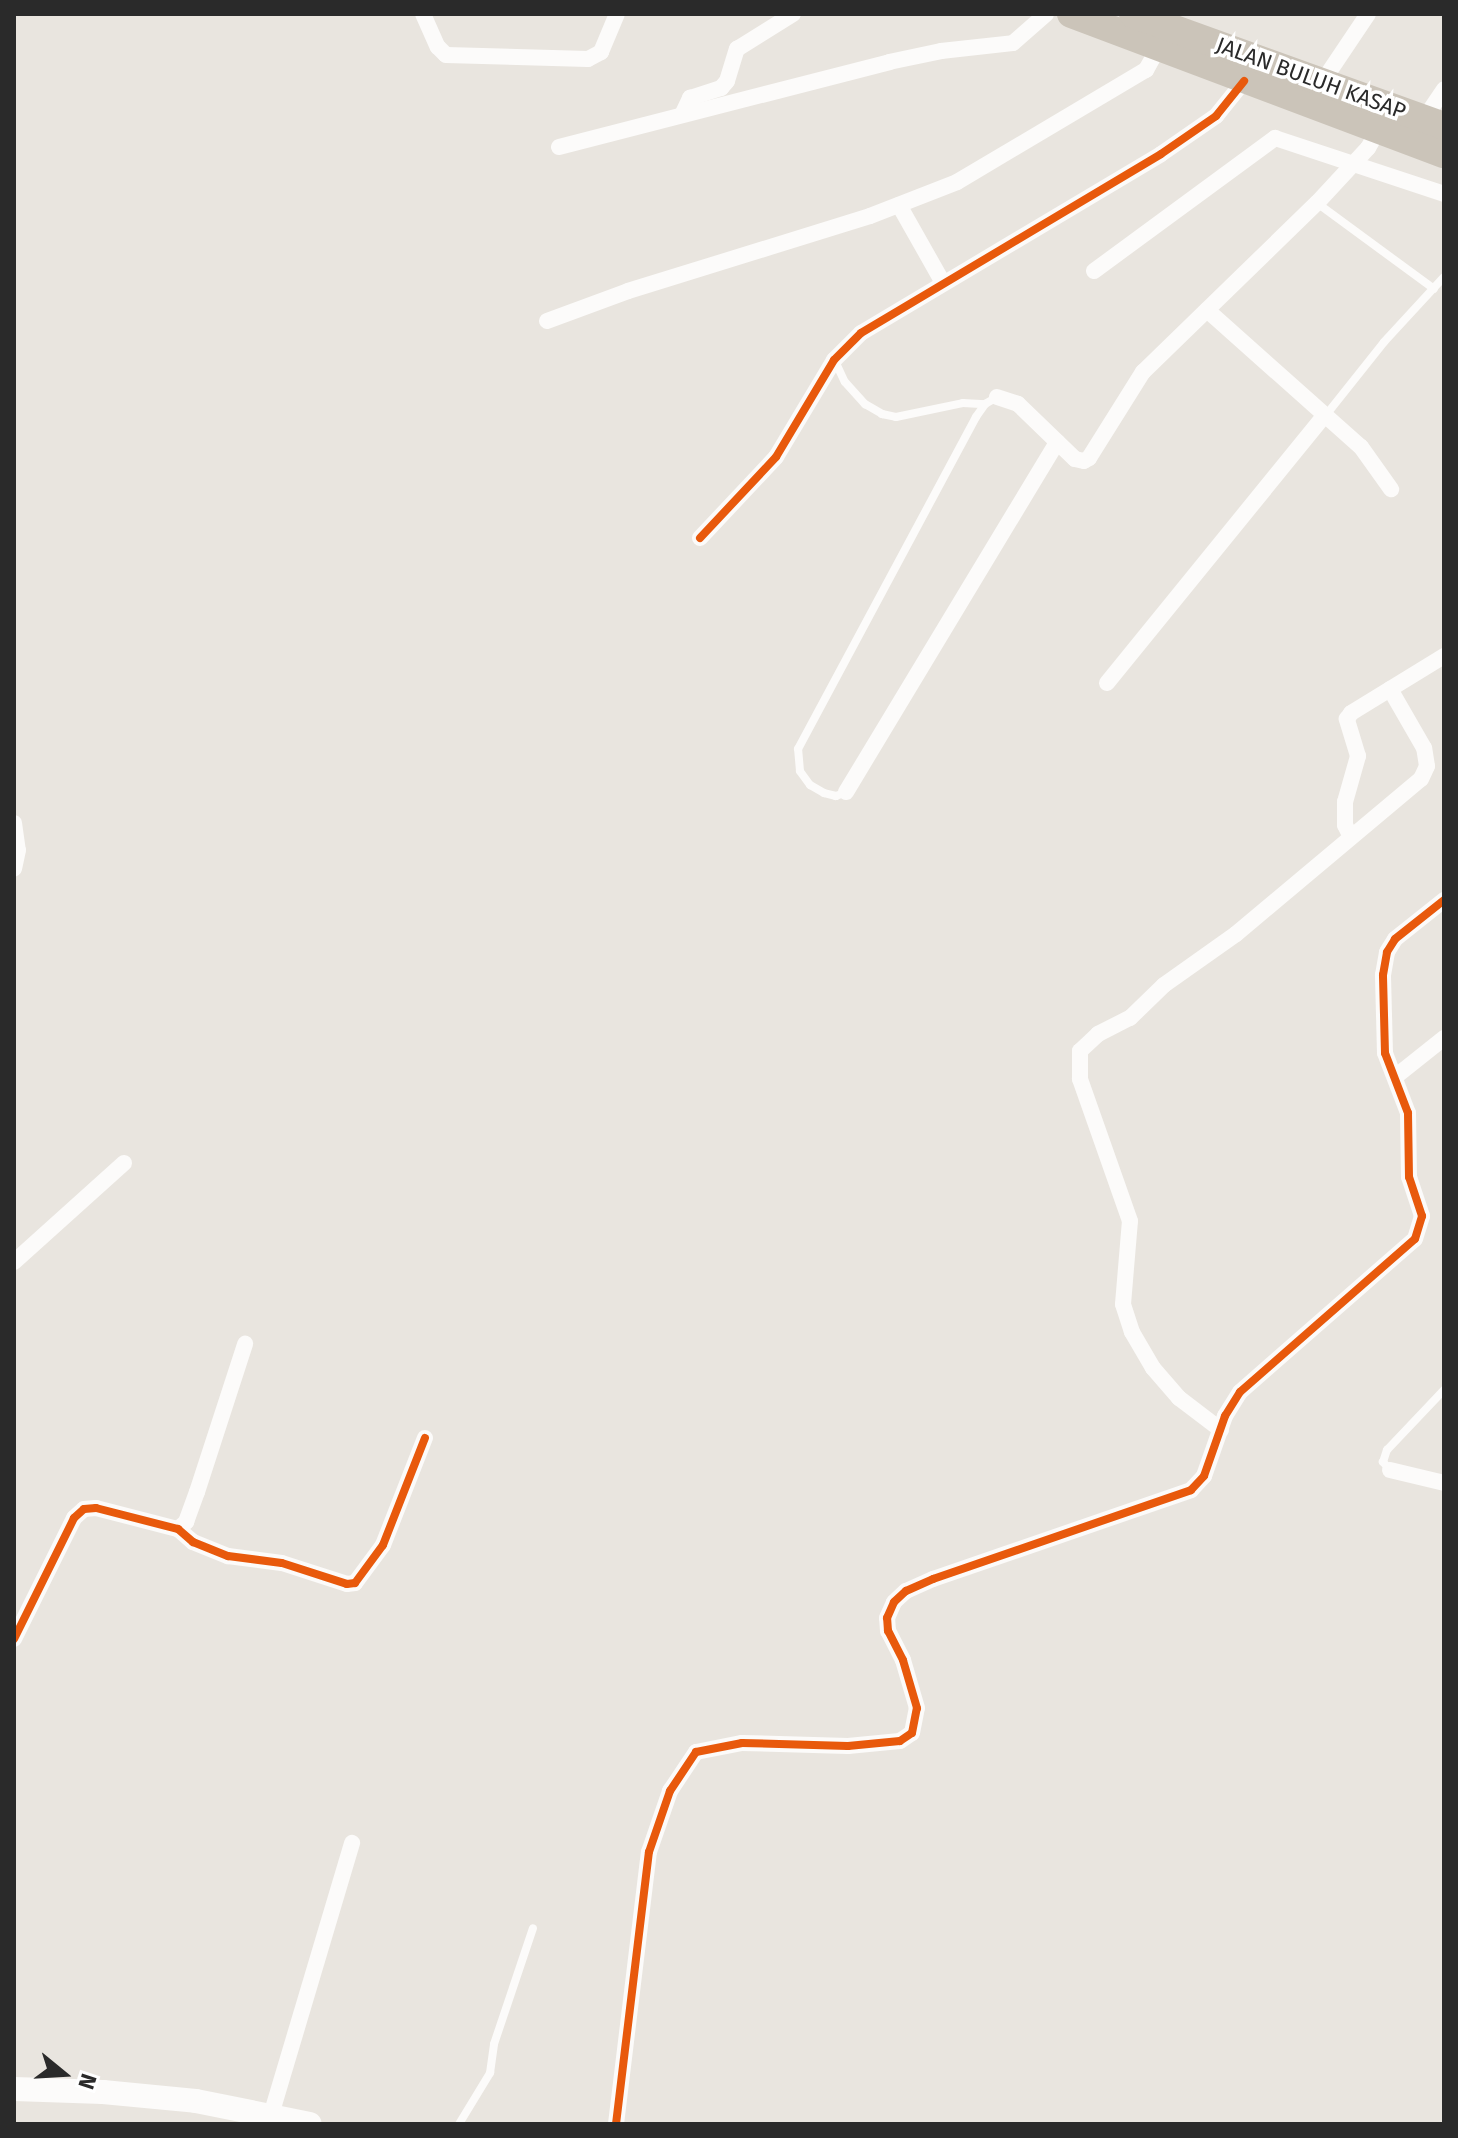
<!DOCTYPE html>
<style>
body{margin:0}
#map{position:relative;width:1458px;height:2138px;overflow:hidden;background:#e9e5df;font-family:"Fira Sans",sans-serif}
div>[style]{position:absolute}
.service>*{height:8px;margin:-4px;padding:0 4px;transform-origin:4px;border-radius:4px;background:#fcfbfa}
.minor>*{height:16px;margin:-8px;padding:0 8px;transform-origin:8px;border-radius:8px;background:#fcfbfa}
.secondary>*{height:24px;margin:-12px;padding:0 12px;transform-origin:12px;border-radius:12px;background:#fcfbfa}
.trunk>*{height:28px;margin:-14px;padding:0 14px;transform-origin:14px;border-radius:14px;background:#cbc4b9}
.cycleway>*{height:8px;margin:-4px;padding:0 4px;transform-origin:4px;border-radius:4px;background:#e8590c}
span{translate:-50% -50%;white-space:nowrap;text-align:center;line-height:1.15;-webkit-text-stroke:7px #fff;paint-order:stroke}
.street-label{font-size:22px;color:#2a2a2a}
.frame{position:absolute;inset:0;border:16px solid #2a2a2a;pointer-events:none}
.north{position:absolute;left:24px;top:2034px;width:80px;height:80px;-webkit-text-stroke:6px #fff;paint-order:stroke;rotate:108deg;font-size:22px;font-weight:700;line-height:32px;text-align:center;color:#2a2a2a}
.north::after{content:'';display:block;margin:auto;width:28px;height:36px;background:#2a2a2a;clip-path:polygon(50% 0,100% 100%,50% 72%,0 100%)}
</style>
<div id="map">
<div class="service">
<div style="left:1317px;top:203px;width:145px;rotate:36.3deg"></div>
<div style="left:835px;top:361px;width:23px;rotate:65deg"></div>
<div style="left:845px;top:382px;width:30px;rotate:48deg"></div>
<div style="left:865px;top:404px;width:20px;rotate:30deg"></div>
<div style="left:882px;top:414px;width:14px;rotate:12deg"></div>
<div style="left:896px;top:417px;width:68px;rotate:-11.8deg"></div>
<div style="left:963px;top:403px;width:22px;rotate:3deg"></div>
<div style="left:1326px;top:415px;width:93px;rotate:-51.5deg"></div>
<div style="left:1384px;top:342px;width:88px;rotate:-47.3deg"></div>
<div style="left:846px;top:792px;width:11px;rotate:158deg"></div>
<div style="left:836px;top:796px;width:12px;rotate:-166deg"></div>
<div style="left:824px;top:793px;width:16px;rotate:-150deg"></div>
<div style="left:810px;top:785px;width:17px;rotate:-126deg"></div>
<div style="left:800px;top:771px;width:22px;rotate:-95deg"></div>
<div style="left:798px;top:749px;width:377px;rotate:-61.8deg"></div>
<div style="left:976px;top:417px;width:16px;rotate:-55deg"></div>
<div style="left:985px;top:404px;width:14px;rotate:-30deg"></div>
<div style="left:1390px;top:1470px;width:11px;rotate:-131deg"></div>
<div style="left:1383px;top:1462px;width:13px;rotate:-72deg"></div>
<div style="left:1387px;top:1450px;width:83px;rotate:-46.5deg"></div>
<div style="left:459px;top:2124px;width:60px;rotate:-58.7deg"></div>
<div style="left:490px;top:2073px;width:29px;rotate:-82deg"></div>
<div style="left:494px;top:2044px;width:122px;rotate:-71.4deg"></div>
</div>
<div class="minor">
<div style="left:423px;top:14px;width:36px;rotate:66deg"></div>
<div style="left:438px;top:47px;width:11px;rotate:45deg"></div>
<div style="left:446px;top:55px;width:142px;rotate:1.6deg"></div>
<div style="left:588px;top:59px;width:15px;rotate:-28deg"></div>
<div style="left:601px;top:52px;width:41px;rotate:-67.2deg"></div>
<div style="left:1323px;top:81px;width:81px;rotate:-56.1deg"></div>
<div style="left:683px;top:113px;width:17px;rotate:-65deg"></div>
<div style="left:690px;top:98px;width:33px;rotate:-18deg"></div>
<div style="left:721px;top:88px;width:9px;rotate:-49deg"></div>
<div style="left:727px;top:81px;width:34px;rotate:-73deg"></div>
<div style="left:737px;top:49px;width:66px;rotate:-32deg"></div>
<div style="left:1424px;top:119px;width:36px;rotate:-56deg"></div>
<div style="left:559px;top:147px;width:341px;rotate:-14.4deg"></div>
<div style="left:889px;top:62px;width:53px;rotate:-11.9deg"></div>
<div style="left:941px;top:51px;width:72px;rotate:-6.3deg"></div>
<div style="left:1013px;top:43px;width:44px;rotate:-41.3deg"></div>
<div style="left:899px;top:205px;width:87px;rotate:60.5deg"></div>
<div style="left:1094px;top:271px;width:225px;rotate:-36.3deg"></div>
<div style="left:1275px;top:138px;width:178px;rotate:18.3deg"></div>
<div style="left:1207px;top:310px;width:206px;rotate:41.7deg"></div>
<div style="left:1361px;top:447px;width:52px;rotate:54.5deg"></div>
<div style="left:547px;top:321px;width:86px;rotate:-20.3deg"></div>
<div style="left:628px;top:291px;width:253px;rotate:-17.2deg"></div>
<div style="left:870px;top:216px;width:93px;rotate:-21.3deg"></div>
<div style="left:957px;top:182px;width:220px;rotate:-30.7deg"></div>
<div style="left:1146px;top:70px;width:26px;rotate:-61deg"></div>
<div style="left:997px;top:397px;width:22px;rotate:18deg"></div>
<div style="left:1018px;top:404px;width:79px;rotate:44deg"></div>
<div style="left:1075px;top:459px;width:9px;rotate:13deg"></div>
<div style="left:1084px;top:461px;width:6px;rotate:-31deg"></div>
<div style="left:1089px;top:458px;width:102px;rotate:-57.9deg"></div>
<div style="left:1143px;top:372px;width:243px;rotate:-44.2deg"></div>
<div style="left:1317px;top:203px;width:75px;rotate:-47.2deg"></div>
<div style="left:1368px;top:148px;width:20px;rotate:-60deg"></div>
<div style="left:700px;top:538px;width:111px;rotate:-46.8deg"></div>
<div style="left:776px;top:457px;width:113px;rotate:-59.1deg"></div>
<div style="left:834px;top:360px;width:38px;rotate:-45deg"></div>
<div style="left:861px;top:333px;width:349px;rotate:-30.8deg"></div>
<div style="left:1161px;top:154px;width:67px;rotate:-34.6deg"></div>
<div style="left:1216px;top:116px;width:45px;rotate:-51.3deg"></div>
<div style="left:1107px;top:683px;width:345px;rotate:-50.9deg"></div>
<div style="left:846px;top:792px;width:409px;rotate:-58.9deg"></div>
<div style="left:14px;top:823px;width:27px;rotate:82deg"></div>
<div style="left:18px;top:850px;width:19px;rotate:102deg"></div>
<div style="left:1350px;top:835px;width:11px;rotate:-117deg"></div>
<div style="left:1345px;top:825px;width:23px;rotate:-90deg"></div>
<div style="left:1345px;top:802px;width:48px;rotate:-74.2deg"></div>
<div style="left:1358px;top:756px;width:39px;rotate:-107deg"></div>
<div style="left:1347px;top:719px;width:7px;rotate:-56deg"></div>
<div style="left:1351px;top:713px;width:109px;rotate:-31.5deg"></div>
<div style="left:1395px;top:1077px;width:63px;rotate:-38.5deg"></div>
<div style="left:14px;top:1262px;width:148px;rotate:-42deg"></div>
<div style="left:1221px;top:1430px;width:53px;rotate:-142.7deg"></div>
<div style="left:1179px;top:1398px;width:40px;rotate:-131deg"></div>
<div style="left:1153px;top:1368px;width:42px;rotate:-120.3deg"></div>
<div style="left:1132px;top:1332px;width:29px;rotate:-108deg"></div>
<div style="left:1123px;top:1304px;width:83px;rotate:-85.2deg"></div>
<div style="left:1130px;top:1221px;width:151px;rotate:-109.4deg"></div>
<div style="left:1080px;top:1079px;width:28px;rotate:-90deg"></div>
<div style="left:1080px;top:1051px;width:25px;rotate:-43deg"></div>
<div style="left:1098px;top:1034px;width:36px;rotate:-27deg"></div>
<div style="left:1130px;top:1018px;width:47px;rotate:-44.1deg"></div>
<div style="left:1164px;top:985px;width:88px;rotate:-35.3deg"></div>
<div style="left:1236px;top:934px;width:241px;rotate:-40deg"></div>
<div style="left:1421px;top:779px;width:14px;rotate:-65deg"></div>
<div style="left:1427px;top:766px;width:18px;rotate:-99deg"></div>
<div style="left:1424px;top:748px;width:68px;rotate:-120deg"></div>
<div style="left:1390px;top:1470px;width:56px;rotate:13.5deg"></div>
<div style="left:178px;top:1529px;width:11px;rotate:-41deg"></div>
<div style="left:186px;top:1522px;width:32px;rotate:-70deg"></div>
<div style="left:197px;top:1492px;width:156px;rotate:-72deg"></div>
<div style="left:14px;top:1639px;width:135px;rotate:-63.6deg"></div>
<div style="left:74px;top:1518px;width:13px;rotate:-42deg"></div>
<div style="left:84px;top:1509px;width:12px;rotate:-5deg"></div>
<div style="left:96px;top:1508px;width:85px;rotate:14.4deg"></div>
<div style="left:178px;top:1529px;width:20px;rotate:41deg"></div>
<div style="left:193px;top:1542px;width:38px;rotate:22deg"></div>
<div style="left:228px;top:1556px;width:54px;rotate:7.4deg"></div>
<div style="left:282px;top:1563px;width:68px;rotate:17.9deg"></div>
<div style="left:347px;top:1584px;width:8px;rotate:-7deg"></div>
<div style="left:355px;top:1583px;width:47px;rotate:-53.6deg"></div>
<div style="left:383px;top:1545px;width:115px;rotate:-68.6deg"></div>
<div style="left:271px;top:2115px;width:284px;rotate:-73.4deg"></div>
<div style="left:616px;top:2124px;width:274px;rotate:-83.1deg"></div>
<div style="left:649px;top:1852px;width:65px;rotate:-71deg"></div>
<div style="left:670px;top:1791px;width:47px;rotate:-56.3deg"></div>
<div style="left:696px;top:1752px;width:47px;rotate:-11.1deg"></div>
<div style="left:742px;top:1743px;width:106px;rotate:1.6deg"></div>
<div style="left:848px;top:1746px;width:52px;rotate:-5.5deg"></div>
<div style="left:900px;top:1741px;width:14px;rotate:-34deg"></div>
<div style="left:912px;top:1733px;width:25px;rotate:-79deg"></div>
<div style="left:917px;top:1708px;width:50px;rotate:-106.3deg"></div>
<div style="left:903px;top:1660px;width:33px;rotate:-117deg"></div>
<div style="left:888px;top:1631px;width:13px;rotate:-94deg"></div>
<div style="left:887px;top:1618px;width:17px;rotate:-66deg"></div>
<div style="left:894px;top:1602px;width:16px;rotate:-43deg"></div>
<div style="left:906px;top:1591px;width:30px;rotate:-24deg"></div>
<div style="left:933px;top:1579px;width:273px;rotate:-19deg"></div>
<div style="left:1191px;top:1490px;width:19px;rotate:-47deg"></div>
<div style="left:1204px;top:1476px;width:64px;rotate:-70.7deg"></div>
<div style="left:1225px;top:1416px;width:28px;rotate:-58deg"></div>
<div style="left:1240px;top:1392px;width:232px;rotate:-41.2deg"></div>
<div style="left:1415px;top:1239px;width:24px;rotate:-73deg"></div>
<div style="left:1422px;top:1216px;width:41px;rotate:-108.4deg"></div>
<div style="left:1409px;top:1177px;width:64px;rotate:-90.9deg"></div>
<div style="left:1408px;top:1113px;width:64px;rotate:-111deg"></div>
<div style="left:1385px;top:1053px;width:78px;rotate:-91.5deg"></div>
<div style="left:1383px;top:975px;width:23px;rotate:-80deg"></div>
<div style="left:1387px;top:952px;width:15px;rotate:-58deg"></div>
<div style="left:1395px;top:939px;width:63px;rotate:-38.5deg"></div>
</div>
<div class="secondary">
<div style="left:14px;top:2089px;width:89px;rotate:1.9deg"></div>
<div style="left:103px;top:2092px;width:93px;rotate:5.5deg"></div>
<div style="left:196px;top:2101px;width:116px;rotate:11.4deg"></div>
</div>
<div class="trunk">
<div style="left:1071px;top:14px;width:398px;rotate:20.6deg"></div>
<div style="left:1133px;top:14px;width:331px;rotate:19.8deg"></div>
</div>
<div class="cycleway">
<div style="left:700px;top:538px;width:111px;rotate:-46.8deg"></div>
<div style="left:776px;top:457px;width:113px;rotate:-59.1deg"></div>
<div style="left:834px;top:360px;width:38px;rotate:-45deg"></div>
<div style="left:861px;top:333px;width:349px;rotate:-30.8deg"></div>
<div style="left:1161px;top:154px;width:67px;rotate:-34.6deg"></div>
<div style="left:1216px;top:116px;width:45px;rotate:-51.3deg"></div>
<div style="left:14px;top:1639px;width:135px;rotate:-63.6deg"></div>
<div style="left:74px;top:1518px;width:13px;rotate:-42deg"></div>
<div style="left:84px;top:1509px;width:12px;rotate:-5deg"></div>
<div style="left:96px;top:1508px;width:85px;rotate:14.4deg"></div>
<div style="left:178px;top:1529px;width:20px;rotate:41deg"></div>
<div style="left:193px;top:1542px;width:38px;rotate:22deg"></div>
<div style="left:228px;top:1556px;width:54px;rotate:7.4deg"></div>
<div style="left:282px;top:1563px;width:68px;rotate:17.9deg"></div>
<div style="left:347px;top:1584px;width:8px;rotate:-7deg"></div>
<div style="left:355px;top:1583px;width:47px;rotate:-53.6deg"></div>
<div style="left:383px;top:1545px;width:115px;rotate:-68.6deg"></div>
<div style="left:616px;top:2124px;width:274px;rotate:-83.1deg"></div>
<div style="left:649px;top:1852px;width:65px;rotate:-71deg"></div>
<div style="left:670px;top:1791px;width:47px;rotate:-56.3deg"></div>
<div style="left:696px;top:1752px;width:47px;rotate:-11.1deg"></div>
<div style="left:742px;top:1743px;width:106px;rotate:1.6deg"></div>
<div style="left:848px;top:1746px;width:52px;rotate:-5.5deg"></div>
<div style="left:900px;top:1741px;width:14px;rotate:-34deg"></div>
<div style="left:912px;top:1733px;width:25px;rotate:-79deg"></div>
<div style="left:917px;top:1708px;width:50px;rotate:-106.3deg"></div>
<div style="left:903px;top:1660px;width:33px;rotate:-117deg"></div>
<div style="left:888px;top:1631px;width:13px;rotate:-94deg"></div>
<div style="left:887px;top:1618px;width:17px;rotate:-66deg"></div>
<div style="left:894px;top:1602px;width:16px;rotate:-43deg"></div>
<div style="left:906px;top:1591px;width:30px;rotate:-24deg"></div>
<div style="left:933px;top:1579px;width:273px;rotate:-19deg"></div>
<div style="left:1191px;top:1490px;width:19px;rotate:-47deg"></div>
<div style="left:1204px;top:1476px;width:64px;rotate:-70.7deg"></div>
<div style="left:1225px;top:1416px;width:28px;rotate:-58deg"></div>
<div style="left:1240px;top:1392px;width:232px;rotate:-41.2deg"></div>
<div style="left:1415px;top:1239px;width:24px;rotate:-73deg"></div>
<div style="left:1422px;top:1216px;width:41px;rotate:-108.4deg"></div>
<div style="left:1409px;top:1177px;width:64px;rotate:-90.9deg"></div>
<div style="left:1408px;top:1113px;width:64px;rotate:-111deg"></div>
<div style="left:1385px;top:1053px;width:78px;rotate:-91.5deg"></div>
<div style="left:1383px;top:975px;width:23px;rotate:-80deg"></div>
<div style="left:1387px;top:952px;width:15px;rotate:-58deg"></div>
<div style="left:1395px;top:939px;width:63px;rotate:-38.5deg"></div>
</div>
<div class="street-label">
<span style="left:1311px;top:78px;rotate:20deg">JALAN BULUH KASAP</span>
</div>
<div class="frame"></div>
<div class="north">N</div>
</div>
